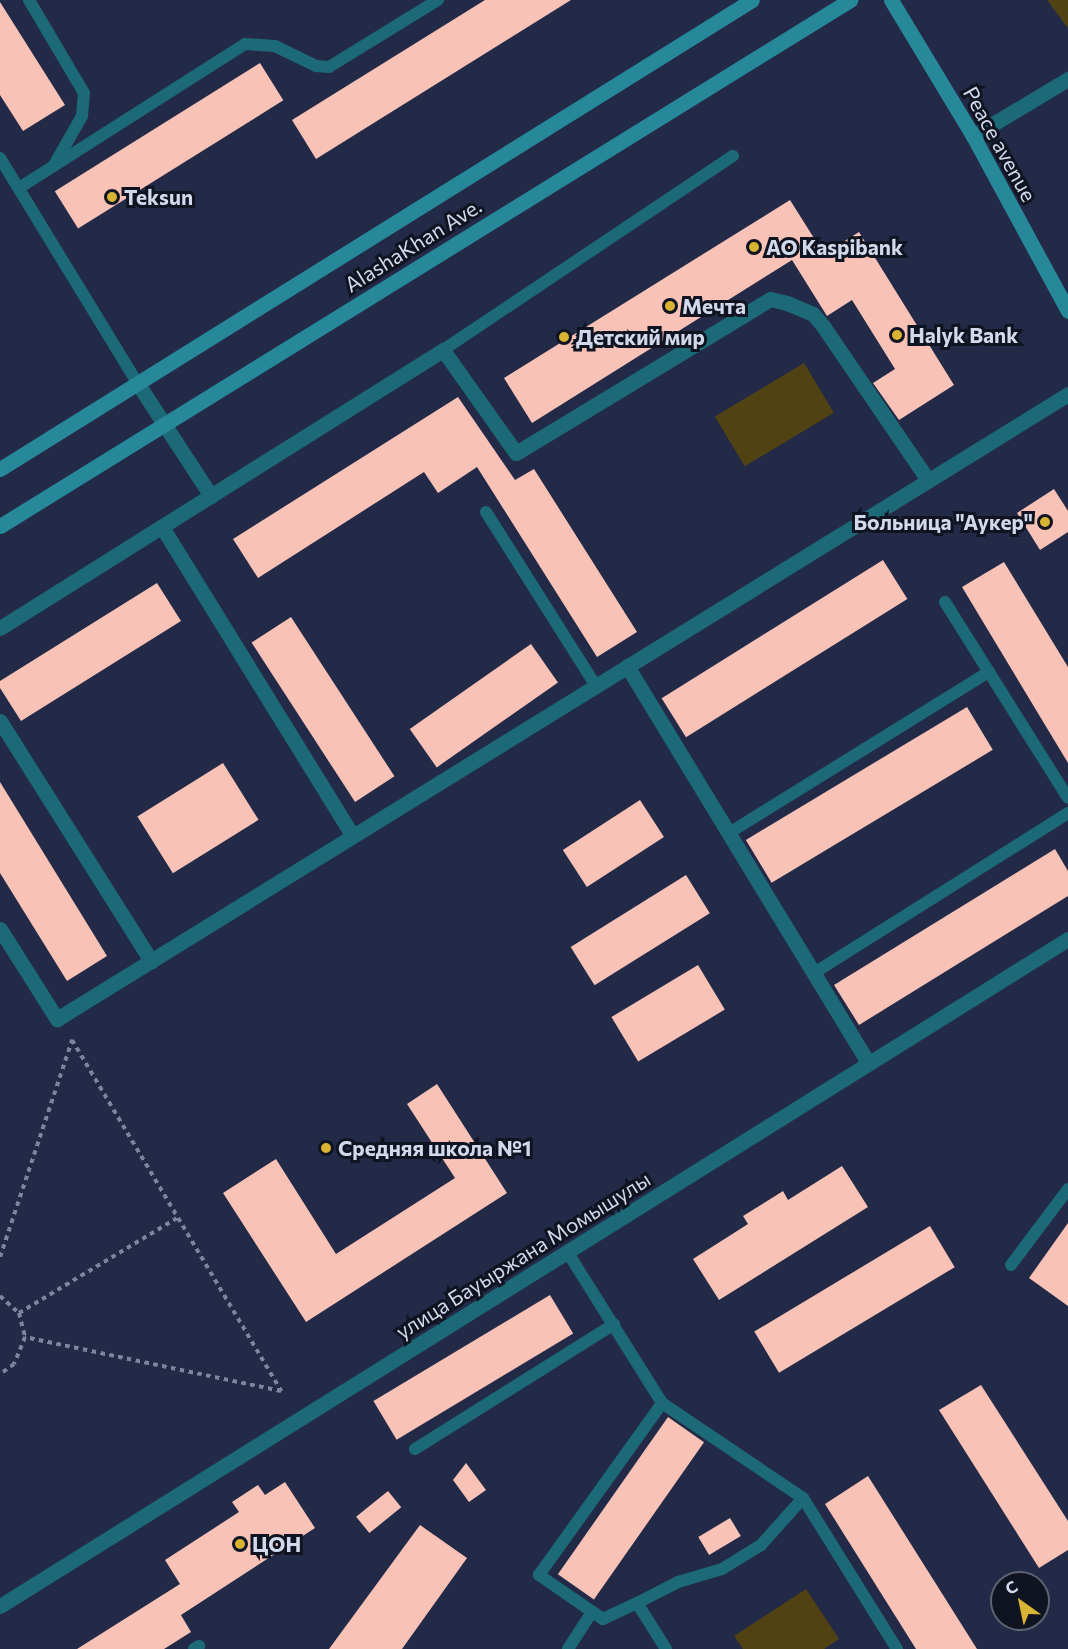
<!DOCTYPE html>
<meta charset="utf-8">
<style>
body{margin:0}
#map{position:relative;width:1068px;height:1649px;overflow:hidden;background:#222a47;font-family:Commissioner,sans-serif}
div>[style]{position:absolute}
.green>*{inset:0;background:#514214;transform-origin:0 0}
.building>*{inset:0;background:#f8c2b7;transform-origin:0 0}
.path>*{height:4px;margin-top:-2px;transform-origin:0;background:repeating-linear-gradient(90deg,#7d849b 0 4.5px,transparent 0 9px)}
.lane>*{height:12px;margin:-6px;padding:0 6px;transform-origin:6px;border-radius:6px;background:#1c6a77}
.street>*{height:15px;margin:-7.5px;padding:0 7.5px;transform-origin:7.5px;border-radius:7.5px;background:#1c6a77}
.secondary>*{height:15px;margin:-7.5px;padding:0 7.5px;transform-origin:7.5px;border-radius:7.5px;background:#268899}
.dots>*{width:16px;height:16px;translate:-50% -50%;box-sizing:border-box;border:3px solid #101421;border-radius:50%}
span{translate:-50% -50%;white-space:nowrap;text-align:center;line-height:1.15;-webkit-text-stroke:6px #101421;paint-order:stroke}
.street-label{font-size:21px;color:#d3d9ec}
.poi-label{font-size:21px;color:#d3d9ec;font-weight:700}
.left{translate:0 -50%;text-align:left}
.right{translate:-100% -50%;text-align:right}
.north{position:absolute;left:990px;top:1571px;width:60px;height:60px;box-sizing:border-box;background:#101421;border:2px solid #5e6372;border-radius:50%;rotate:327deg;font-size:16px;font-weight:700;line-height:24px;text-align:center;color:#d3d9ec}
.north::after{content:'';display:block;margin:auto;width:21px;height:27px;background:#d9b334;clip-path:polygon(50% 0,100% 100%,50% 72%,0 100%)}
</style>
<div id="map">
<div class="green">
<div style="clip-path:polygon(1047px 0,1068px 0,1068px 28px)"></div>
<div style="left:804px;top:363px;width:58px;height:104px;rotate:59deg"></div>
<div style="clip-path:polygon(806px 1589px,839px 1639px,824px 1649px,743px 1649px,734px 1636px)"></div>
</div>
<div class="building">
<div style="clip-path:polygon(485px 0,571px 0,316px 159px,292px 120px)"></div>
<div style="clip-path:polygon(0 2px,65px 105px,23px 131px,0 95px)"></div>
<div style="left:260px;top:63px;width:44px;height:242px;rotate:58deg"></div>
<div style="clip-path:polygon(790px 200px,824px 254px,859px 232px,954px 385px,899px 420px,873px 383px,895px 369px,852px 300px,827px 316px,792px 260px,532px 423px,504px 378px)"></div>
<div style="clip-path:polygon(458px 397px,515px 480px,534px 469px,637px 632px,597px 657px,477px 467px,438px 493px,424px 472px,258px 578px,233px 539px)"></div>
<div style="clip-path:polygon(1054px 489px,1068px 511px,1068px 532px,1040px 550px,1017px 513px)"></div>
<div style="left:883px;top:560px;width:46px;height:261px;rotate:58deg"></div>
<div style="clip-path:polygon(1004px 562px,1068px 667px,1068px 763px,962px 587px)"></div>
<div style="clip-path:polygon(157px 583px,181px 621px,21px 721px,0 688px,0 681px)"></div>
<div style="left:291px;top:617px;width:190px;height:47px;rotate:57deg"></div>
<div style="left:531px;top:644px;width:47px;height:148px;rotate:55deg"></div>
<div style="left:967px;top:707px;width:50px;height:258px;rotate:59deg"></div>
<div style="left:223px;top:763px;width:67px;height:101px;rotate:58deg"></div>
<div style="clip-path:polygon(0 782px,107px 956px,67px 981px,0 873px)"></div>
<div style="left:640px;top:800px;width:44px;height:92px;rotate:57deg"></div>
<div style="clip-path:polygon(1055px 849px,1068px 871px,1068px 896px,859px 1025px,834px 985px)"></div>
<div style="left:686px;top:875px;width:45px;height:136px;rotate:58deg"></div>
<div style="left:698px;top:965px;width:52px;height:101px;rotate:59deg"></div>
<div style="clip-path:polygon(437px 1084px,507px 1193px,306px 1322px,223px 1193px,276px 1159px,336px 1254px,455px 1178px,407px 1104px)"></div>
<div style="clip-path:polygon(842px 1166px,868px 1207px,719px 1300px,693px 1259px,748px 1224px,743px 1216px,783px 1191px,788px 1200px)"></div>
<div style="clip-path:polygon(1068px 1223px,1068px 1306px,1029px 1278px)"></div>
<div style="left:930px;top:1226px;width:48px;height:205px;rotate:59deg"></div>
<div style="left:550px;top:1295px;width:45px;height:206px;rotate:59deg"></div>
<div style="clip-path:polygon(981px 1385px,1068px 1521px,1068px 1550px,1039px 1568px,939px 1410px)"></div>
<div style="left:668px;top:1417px;width:44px;height:192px;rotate:35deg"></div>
<div style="clip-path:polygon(466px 1463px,486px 1490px,469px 1502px,453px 1480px)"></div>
<div style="clip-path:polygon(868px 1476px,977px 1649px,916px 1649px,825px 1504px)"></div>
<div style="clip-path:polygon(285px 1482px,315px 1528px,181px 1615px,191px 1632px,164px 1649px,77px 1649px,180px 1584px,165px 1560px,239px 1512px,232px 1502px,258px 1485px,265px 1495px)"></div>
<div style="left:388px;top:1491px;width:21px;height:41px;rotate:51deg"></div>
<div style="left:730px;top:1518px;width:21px;height:37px;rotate:59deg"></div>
<div style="clip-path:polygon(420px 1525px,467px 1558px,402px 1649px,329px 1649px)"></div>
</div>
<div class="path">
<div style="left:0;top:1257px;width:229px;rotate:-71.6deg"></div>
<div style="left:72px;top:1040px;width:409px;rotate:59.2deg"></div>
<div style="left:281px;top:1391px;width:262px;rotate:-168.1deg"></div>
<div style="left:0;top:1296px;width:25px;rotate:42deg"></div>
<div style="left:19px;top:1313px;width:25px;rotate:76deg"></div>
<div style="left:25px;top:1337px;width:29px;rotate:112deg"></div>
<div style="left:14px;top:1364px;width:17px;rotate:144deg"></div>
<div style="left:19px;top:1313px;width:184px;rotate:-31deg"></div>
</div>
<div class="lane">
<div style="left:29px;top:0;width:108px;rotate:59.4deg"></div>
<div style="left:84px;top:93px;width:23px;rotate:95deg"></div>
<div style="left:82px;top:116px;width:56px;rotate:119.7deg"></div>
<div style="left:0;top:158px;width:265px;rotate:58.6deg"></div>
<div style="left:19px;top:188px;width:268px;rotate:-32.5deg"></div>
<div style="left:245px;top:44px;width:30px;rotate:4deg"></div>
<div style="left:275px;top:46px;width:46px;rotate:26deg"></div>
<div style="left:316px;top:66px;width:13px;rotate:4deg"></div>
<div style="left:329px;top:67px;width:128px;rotate:-31.6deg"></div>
<div style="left:443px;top:350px;width:349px;rotate:-33.8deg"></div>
<div style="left:486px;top:512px;width:206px;rotate:57.7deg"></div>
<div style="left:945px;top:602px;width:231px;rotate:57.9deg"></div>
<div style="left:729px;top:833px;width:306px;rotate:-31.8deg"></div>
<div style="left:814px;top:973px;width:300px;rotate:-32.2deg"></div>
<div style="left:568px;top:1253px;width:177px;rotate:57.9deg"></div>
<div style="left:1011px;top:1265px;width:95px;rotate:-53.1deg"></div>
<div style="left:415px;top:1449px;width:235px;rotate:-32.1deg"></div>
<div style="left:637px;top:1603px;width:46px;rotate:-27.1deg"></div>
<div style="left:678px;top:1582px;width:46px;rotate:-16.5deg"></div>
<div style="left:722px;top:1569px;width:46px;rotate:-31.6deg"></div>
<div style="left:761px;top:1545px;width:63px;rotate:-48.2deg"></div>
<div style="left:194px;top:1649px;width:6px;rotate:-31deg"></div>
<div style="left:568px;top:1649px;width:44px;rotate:-57deg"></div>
<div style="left:666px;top:1649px;width:54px;rotate:-122.2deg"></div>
<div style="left:637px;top:1603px;width:38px;rotate:155deg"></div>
<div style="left:603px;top:1619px;width:78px;rotate:-145.5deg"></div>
<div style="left:539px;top:1575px;width:211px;rotate:-54.4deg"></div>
<div style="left:662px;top:1403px;width:170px;rotate:34deg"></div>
<div style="left:803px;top:1498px;width:178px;rotate:58.1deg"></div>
</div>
<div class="street">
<div style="left:973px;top:136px;width:111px;rotate:-31deg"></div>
<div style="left:138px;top:384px;width:134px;rotate:56.9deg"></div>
<div style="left:162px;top:527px;width:363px;rotate:58.3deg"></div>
<div style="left:0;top:628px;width:523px;rotate:-32.11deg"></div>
<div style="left:443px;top:350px;width:126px;rotate:54.7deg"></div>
<div style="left:516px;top:453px;width:297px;rotate:-31.2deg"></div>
<div style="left:770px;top:299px;width:17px;rotate:13deg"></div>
<div style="left:787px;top:303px;width:28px;rotate:23deg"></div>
<div style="left:813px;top:314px;width:16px;rotate:50deg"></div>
<div style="left:823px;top:326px;width:186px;rotate:55.7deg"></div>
<div style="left:627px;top:666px;width:462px;rotate:58.7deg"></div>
<div style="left:0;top:721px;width:284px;rotate:57.8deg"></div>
<div style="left:0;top:929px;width:107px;rotate:57.7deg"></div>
<div style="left:57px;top:1019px;width:1189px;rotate:-31.72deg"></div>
<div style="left:0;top:1606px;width:1259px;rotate:-31.99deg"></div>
</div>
<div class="secondary">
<div style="left:891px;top:0;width:159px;rotate:58.9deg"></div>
<div style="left:973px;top:136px;width:199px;rotate:61.5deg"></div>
<div style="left:0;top:469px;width:886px;rotate:-31.95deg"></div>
<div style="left:0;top:526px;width:1000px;rotate:-31.75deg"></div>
</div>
<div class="dots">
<div style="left:112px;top:197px;background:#d9b334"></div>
<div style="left:754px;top:247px;background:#d9b334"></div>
<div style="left:670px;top:306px;background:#d9b334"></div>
<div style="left:897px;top:335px;background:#d9b334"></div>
<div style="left:564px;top:337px;background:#d9b334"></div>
<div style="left:1045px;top:522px;background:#d9b334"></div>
<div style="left:326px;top:1148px;background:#d9b334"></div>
<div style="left:240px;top:1544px;background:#d9b334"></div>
</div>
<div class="street-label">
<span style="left:1000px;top:144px;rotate:61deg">Peace avenue</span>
<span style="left:413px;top:245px;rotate:-32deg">AlashaKhan Ave.</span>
<span style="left:523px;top:1255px;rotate:-32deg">улица Бауыржана Момышулы</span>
</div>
<div class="poi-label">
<span class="left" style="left:124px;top:197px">Teksun</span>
<span class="left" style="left:766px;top:247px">AO Kaspibank</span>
<span class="left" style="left:682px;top:306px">Мечта</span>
<span class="left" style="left:909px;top:335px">Halyk Bank</span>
<span class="left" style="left:576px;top:337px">Детский мир</span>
<span class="right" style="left:1033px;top:522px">Больница "Аукер"</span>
<span class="left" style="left:338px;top:1148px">Средняя школа №1</span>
<span class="left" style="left:252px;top:1544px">ЦОН</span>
</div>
<div class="north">С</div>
</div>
